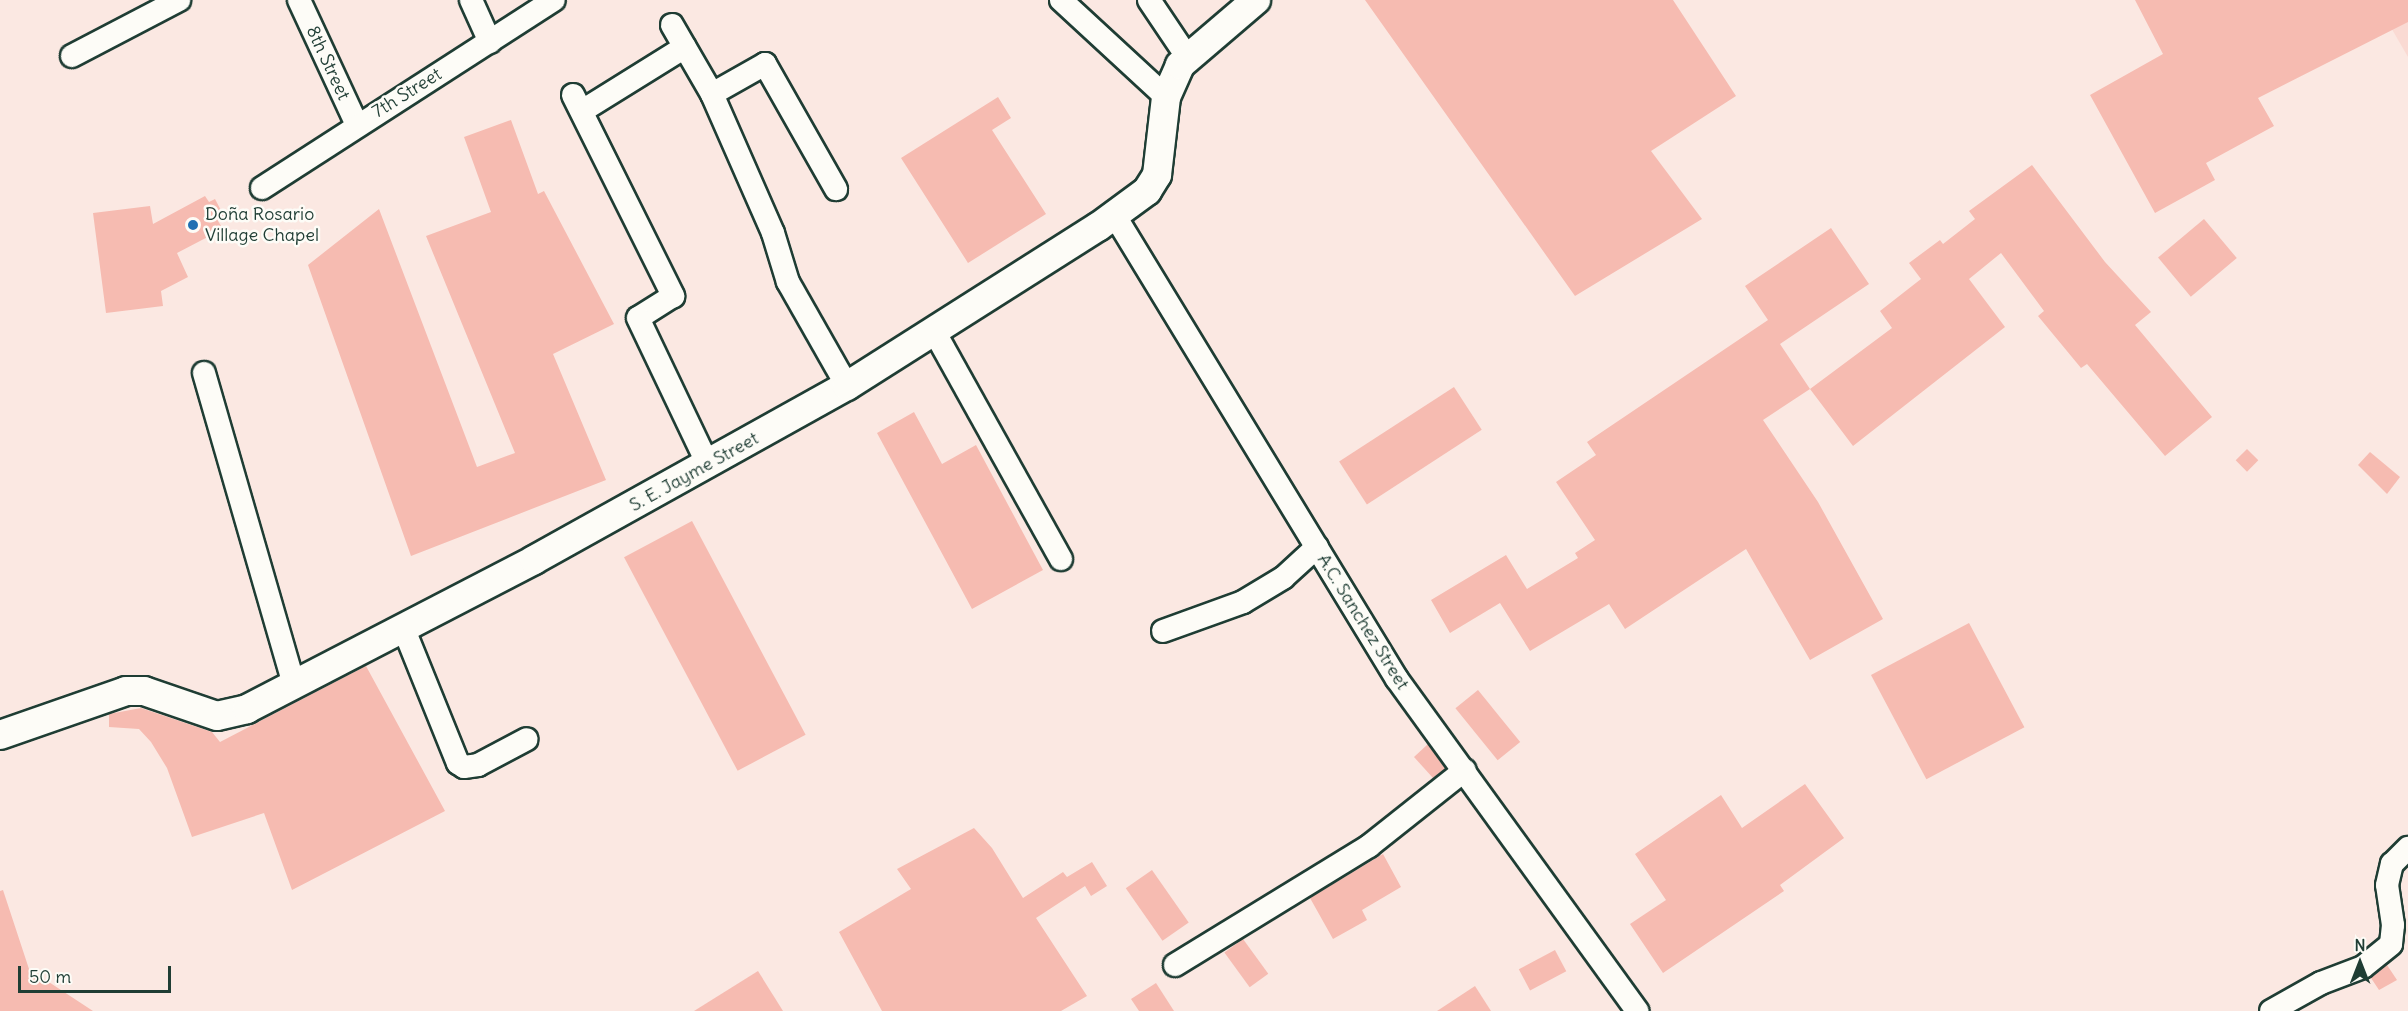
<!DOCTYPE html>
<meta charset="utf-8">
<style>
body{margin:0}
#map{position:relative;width:2408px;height:1011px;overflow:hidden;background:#fbe8e2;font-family:Delius,sans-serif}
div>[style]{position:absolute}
.built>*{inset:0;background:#fadad3}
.building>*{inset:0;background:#f6bbb1;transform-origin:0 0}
.roads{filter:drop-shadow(2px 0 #1f3d34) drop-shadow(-2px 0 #1f3d34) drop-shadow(0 2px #1f3d34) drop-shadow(0 -2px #1f3d34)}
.minor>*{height:22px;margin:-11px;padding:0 11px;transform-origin:11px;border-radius:11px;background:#fdfcf7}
.tertiary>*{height:28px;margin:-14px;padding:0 14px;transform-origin:14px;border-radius:14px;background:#fdfcf7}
.dots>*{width:16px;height:16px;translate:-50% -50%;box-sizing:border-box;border:3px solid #fdfcf7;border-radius:50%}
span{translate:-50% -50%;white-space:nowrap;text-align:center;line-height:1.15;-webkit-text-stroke:5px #fdfcf7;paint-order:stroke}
.street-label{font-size:18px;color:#1f3d34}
.poi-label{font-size:18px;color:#1f3d34}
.left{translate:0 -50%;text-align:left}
.north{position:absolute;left:2330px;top:933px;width:60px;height:60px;-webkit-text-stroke:4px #fdfcf7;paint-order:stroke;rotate:0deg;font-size:16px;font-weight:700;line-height:24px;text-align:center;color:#1f3d34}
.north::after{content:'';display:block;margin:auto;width:21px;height:27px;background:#1f3d34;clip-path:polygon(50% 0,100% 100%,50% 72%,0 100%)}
.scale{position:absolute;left:18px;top:966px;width:153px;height:27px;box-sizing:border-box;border:3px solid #1f3d34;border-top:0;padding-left:8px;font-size:18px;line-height:21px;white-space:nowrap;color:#1f3d34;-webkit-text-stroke:4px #fdfcf7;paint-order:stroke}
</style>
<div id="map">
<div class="built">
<div style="clip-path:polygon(2375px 0,2408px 0,2408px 57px)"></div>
</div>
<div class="building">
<div style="clip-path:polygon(1365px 0,1673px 0,1736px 96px,1651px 151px,1702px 219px,1575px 296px)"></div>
<div style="clip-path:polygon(2135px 0,2408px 0,2408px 22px,2258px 98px,2274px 126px,2206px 163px,2215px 180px,2155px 213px,2090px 95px,2163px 54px)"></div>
<div style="clip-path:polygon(998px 97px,1011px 118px,992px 130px,1046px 214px,968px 263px,901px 158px)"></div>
<div style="clip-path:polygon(511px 120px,538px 194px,544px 191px,614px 324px,553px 354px,606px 480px,411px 556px,308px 265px,379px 209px,477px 467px,515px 453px,426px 236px,491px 212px,464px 137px)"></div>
<div style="clip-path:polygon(2032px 165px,2105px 262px,2151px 312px,2135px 325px,2212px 417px,2165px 456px,2087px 364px,2081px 368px,2038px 316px,2044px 311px,2001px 253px,1969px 279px,2005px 327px,1853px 446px,1810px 389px,1892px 328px,1880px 311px,1921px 279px,1909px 263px,1940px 240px,1943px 244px,1975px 219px,1969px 211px)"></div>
<div style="clip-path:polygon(205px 196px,209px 202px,215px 199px,225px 218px,218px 221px,223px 229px,177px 253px,188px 277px,161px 291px,163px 306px,106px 313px,93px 213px,150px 206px,153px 224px)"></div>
<div style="left:2204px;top:219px;width:51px;height:60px;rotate:50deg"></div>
<div style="clip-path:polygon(1831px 228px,1869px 284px,1780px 344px,1810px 389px,1763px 420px,1818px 502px,1883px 619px,1810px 660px,1746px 549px,1625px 629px,1609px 604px,1530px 651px,1500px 603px,1450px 633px,1431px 600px,1506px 555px,1527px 589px,1578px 558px,1575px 553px,1595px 540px,1556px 482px,1596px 455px,1587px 442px,1768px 320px,1745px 286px)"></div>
<div style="left:1454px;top:387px;width:51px;height:137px;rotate:57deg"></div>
<div style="clip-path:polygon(914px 412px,942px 464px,976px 445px,1043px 570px,972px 609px,877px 433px)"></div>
<div style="left:2247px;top:449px;width:16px;height:16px;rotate:45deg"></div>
<div style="clip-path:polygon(2370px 452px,2400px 477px,2387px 494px,2358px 465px)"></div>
<div style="left:692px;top:521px;width:242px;height:77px;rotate:62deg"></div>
<div style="left:1969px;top:623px;width:118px;height:111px;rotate:62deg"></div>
<div style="clip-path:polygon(366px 666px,445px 811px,292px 890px,264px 813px,192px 837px,167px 768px,151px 742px,139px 729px,109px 727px,109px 714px,141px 708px,212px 732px,220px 742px)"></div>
<div style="left:1478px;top:690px;width:67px;height:29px;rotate:51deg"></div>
<div style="clip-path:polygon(1428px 744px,1445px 769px,1433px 778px,1414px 757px)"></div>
<div style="clip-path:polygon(1805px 784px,1844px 838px,1780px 885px,1784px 891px,1663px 973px,1630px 924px,1666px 900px,1635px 854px,1721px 795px,1742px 828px)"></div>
<div style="clip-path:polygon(974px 828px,992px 848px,1023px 898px,1063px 872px,1067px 877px,1092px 862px,1107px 886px,1091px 896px,1085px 886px,1036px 918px,1087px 996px,1061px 1011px,882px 1011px,839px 932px,911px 889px,897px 869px)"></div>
<div style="clip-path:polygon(1383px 854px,1401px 887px,1362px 910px,1367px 920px,1333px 939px,1310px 898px)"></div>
<div style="left:1152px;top:870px;width:64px;height:32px;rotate:55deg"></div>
<div style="clip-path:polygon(3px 890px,29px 969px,93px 1011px,0 1011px,0 891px)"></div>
<div style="left:1243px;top:939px;width:43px;height:23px;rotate:54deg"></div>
<div style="left:1555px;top:950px;width:24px;height:41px;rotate:62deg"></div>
<div style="clip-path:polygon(2387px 965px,2397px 980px,2379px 990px,2371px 978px)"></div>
<div style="clip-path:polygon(758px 971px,783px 1011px,694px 1011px)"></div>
<div style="clip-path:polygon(1156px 983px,1174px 1011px,1139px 1011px,1131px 999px)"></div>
<div style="clip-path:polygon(1475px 986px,1491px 1011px,1437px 1011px)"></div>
</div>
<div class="roads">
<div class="minor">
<div style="left:299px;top:0;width:138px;rotate:65.1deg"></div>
<div style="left:471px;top:0;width:46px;rotate:65.7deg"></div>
<div style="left:1061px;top:0;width:143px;rotate:42.7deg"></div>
<div style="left:1149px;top:0;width:70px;rotate:56.1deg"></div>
<div style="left:672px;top:25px;width:80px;rotate:59.9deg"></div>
<div style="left:712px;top:94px;width:152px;rotate:66.3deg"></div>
<div style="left:773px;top:233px;width:51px;rotate:73deg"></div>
<div style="left:788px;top:282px;width:120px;rotate:60.4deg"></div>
<div style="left:72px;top:56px;width:121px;rotate:-27.6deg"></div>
<div style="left:712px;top:94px;width:61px;rotate:-29.5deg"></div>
<div style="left:765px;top:64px;width:144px;rotate:60.4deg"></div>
<div style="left:573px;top:95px;width:225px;rotate:63.5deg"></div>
<div style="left:673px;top:296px;width:41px;rotate:147.8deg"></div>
<div style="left:638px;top:318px;width:163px;rotate:64.5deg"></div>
<div style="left:582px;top:111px;width:121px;rotate:-31.9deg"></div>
<div style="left:262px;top:188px;width:347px;rotate:-32.8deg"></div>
<div style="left:1115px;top:216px;width:542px;rotate:58.66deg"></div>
<div style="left:1397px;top:679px;width:410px;rotate:54.1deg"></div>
<div style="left:934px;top:331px;width:261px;rotate:60.9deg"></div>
<div style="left:204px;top:373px;width:325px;rotate:73.9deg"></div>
<div style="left:403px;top:627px;width:147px;rotate:68deg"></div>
<div style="left:458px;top:763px;width:7px;rotate:34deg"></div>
<div style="left:464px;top:767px;width:14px;rotate:-8deg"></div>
<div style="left:478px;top:765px;width:55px;rotate:-28deg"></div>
<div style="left:1163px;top:631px;width:85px;rotate:-19.9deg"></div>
<div style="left:1243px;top:602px;width:47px;rotate:-31deg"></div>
<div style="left:1283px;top:578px;width:46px;rotate:-42.4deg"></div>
<div style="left:1175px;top:965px;width:228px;rotate:-31.5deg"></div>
<div style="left:1369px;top:846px;width:122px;rotate:-38.4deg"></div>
<div style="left:2271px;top:1011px;width:57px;rotate:-29.2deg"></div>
<div style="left:2321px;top:983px;width:45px;rotate:-20.9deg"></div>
<div style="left:2363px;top:967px;width:36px;rotate:-39deg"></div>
<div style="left:2391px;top:944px;width:19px;rotate:-84deg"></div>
<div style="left:2393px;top:925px;width:40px;rotate:-98.5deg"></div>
<div style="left:2387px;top:885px;width:22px;rotate:-77deg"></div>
<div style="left:2392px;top:864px;width:23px;rotate:-45deg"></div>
</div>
<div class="tertiary">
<div style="left:0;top:735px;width:133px;rotate:-19.2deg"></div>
<div style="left:126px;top:691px;width:18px"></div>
<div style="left:144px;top:691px;width:77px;rotate:18.9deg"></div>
<div style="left:217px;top:716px;width:31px;rotate:-13deg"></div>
<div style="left:247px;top:709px;width:323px;rotate:-27.4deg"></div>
<div style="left:534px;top:560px;width:358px;rotate:-29.1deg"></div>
<div style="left:847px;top:386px;width:297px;rotate:-32.4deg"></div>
<div style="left:1098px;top:227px;width:61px;rotate:-36.3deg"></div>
<div style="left:1147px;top:191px;width:19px;rotate:-58deg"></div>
<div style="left:1157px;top:175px;width:79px;rotate:-83.4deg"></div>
<div style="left:1166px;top:97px;width:35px;rotate:-66deg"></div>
<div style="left:1180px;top:65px;width:100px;rotate:-40.5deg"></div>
</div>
</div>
<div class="dots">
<div style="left:193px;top:225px;background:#1f6fb2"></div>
</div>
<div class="street-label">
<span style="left:328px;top:63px;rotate:65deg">8th Street</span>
<span style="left:407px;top:93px;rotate:-32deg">7th Street</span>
<span style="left:694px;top:472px;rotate:-29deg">S. E. Jayme Street</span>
<span style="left:1363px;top:622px;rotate:58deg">A.C. Sanchez Street</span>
</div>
<div class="poi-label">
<span class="left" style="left:205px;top:225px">Doña Rosario<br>Village Chapel</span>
</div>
<div class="north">N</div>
<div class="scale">50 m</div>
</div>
